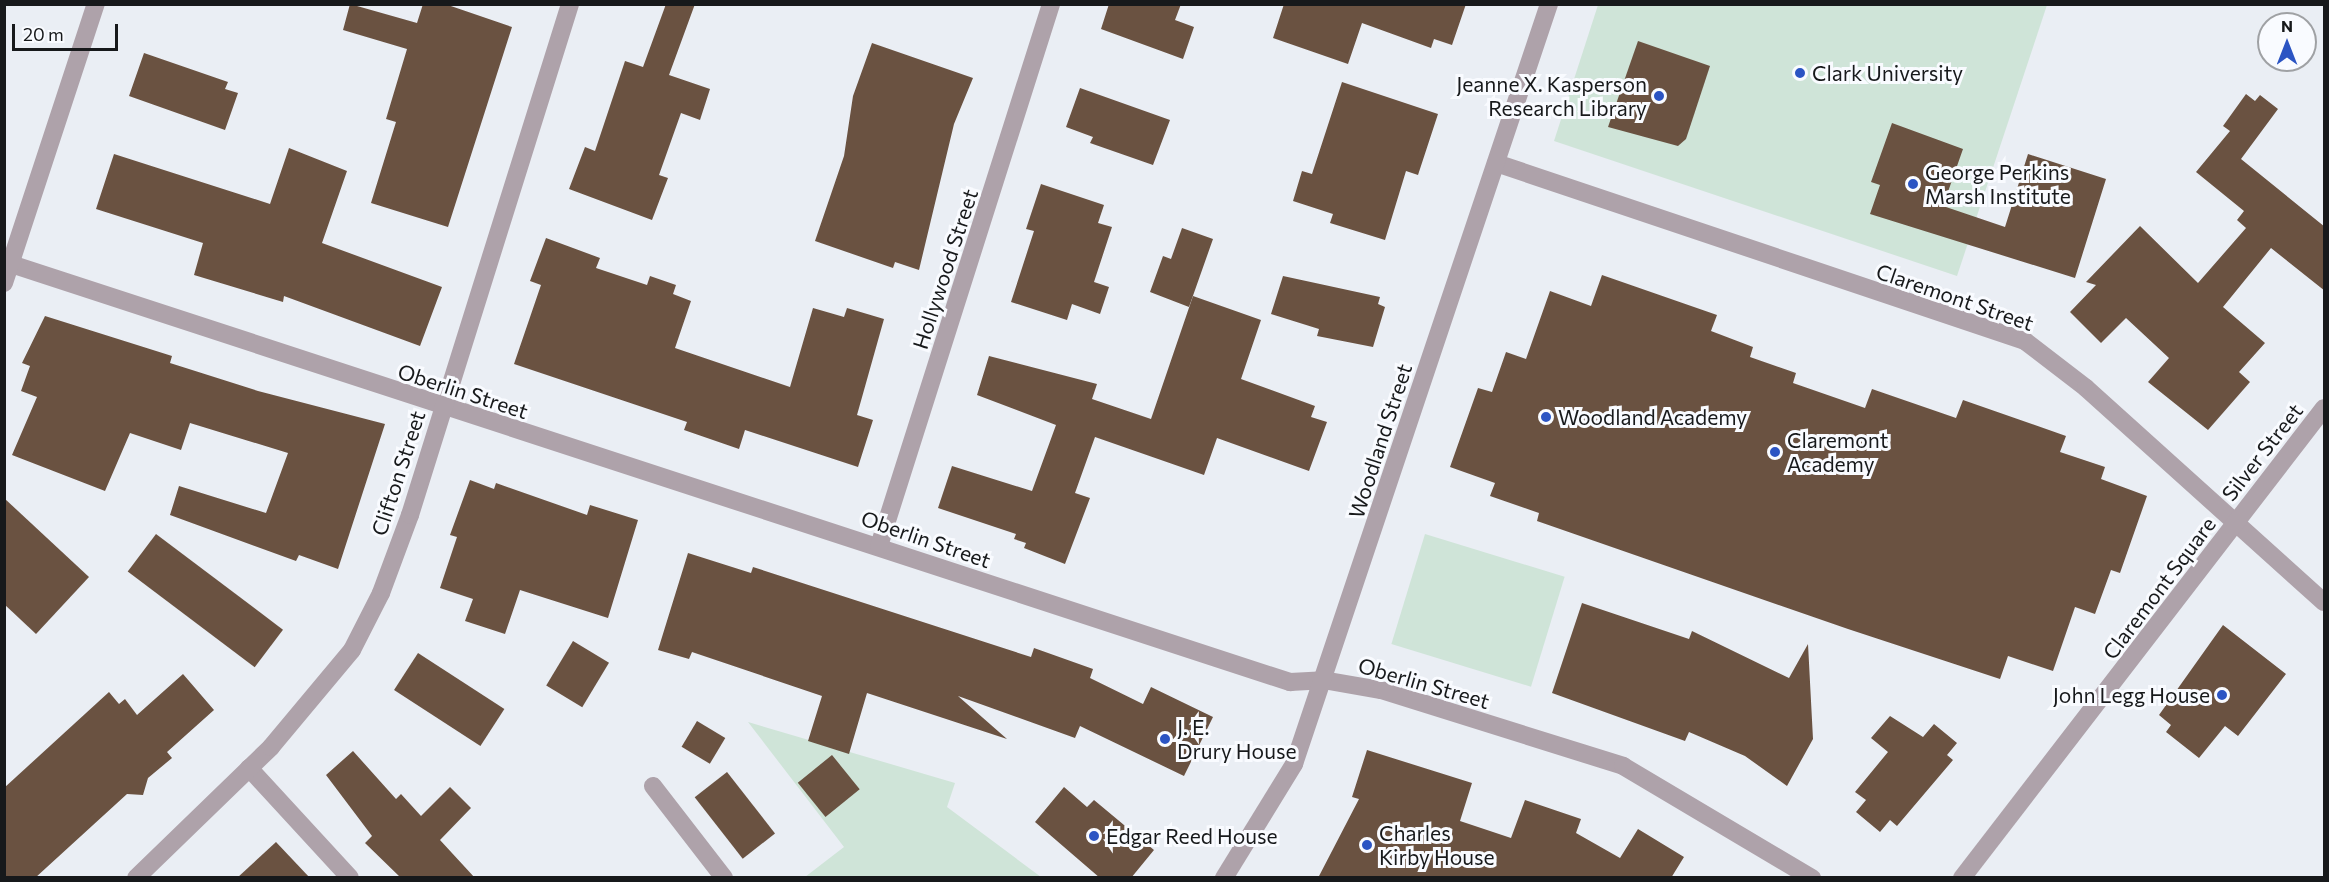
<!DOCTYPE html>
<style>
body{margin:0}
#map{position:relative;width:2329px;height:882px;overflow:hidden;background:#eaeef4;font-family:Commissioner,sans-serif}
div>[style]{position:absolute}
.green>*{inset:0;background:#cfe4d8;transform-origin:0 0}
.building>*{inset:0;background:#6a5241;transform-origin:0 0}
.minor>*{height:18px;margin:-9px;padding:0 9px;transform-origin:9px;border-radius:9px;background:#aea2aa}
.dots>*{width:16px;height:16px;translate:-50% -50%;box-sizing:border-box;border:3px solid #f9fbff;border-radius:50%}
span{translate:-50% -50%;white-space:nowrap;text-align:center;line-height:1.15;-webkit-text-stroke:6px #f9fbff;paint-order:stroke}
.poi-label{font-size:21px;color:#17191b}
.left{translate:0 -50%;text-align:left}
.right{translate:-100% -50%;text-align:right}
.street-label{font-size:21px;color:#17191b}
.frame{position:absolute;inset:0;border:6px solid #17191b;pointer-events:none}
.north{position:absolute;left:2257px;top:12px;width:60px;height:60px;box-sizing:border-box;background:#f9fbff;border:2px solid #9fa1a4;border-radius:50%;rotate:0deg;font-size:16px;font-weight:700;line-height:24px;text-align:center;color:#17191b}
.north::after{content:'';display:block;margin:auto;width:21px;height:27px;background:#2b54c3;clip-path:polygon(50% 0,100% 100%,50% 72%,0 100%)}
.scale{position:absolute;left:12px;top:24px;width:106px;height:27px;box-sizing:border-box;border:3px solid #17191b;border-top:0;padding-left:8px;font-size:18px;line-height:21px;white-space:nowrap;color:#17191b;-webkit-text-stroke:4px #f9fbff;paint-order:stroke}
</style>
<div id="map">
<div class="green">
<div style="clip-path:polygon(1598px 5px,2047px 5px,1957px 276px,1554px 141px)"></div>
<div style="left:1425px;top:534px;width:146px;height:115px;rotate:17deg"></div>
<div style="clip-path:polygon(748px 722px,955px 783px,947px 807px,1041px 877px,805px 877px,844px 847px)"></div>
</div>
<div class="building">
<div style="clip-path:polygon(350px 4px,417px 23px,423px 4px,445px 4px,512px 27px,448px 227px,371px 203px,396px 122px,386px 119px,407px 49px,343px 30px)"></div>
<div style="clip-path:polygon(666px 4px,695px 4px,669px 75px,710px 89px,700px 120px,681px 113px,659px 175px,668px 178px,652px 220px,569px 189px,585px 147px,595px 151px,625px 61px,643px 67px)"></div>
<div style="clip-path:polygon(1109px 4px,1181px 4px,1175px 20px,1194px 27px,1183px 59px,1101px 29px)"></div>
<div style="clip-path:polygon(1284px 4px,1466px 4px,1452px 45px,1434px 39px,1431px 48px,1362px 23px,1348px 64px,1273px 38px)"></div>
<div style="clip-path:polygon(1638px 41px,1710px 66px,1686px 139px,1678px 146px,1608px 127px)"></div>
<div style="clip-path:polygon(872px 43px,973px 78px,954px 124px,919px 270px,895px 262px,893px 268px,815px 241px,844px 156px,853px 96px)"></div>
<div style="clip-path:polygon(144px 53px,228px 82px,225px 89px,238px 93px,225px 130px,129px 96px)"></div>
<div style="clip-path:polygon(1342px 82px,1438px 114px,1418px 175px,1406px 171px,1385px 240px,1330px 223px,1333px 214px,1293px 201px,1302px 171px,1312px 174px)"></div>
<div style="clip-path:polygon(1080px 88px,1170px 120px,1153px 165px,1090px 143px,1093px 137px,1066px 127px)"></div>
<div style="clip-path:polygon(2246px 94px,2255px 101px,2260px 95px,2278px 109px,2241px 159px,2325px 227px,2325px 291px,2271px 248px,2223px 307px,2265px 343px,2239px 372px,2250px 382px,2208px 430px,2148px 382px,2169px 358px,2126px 318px,2101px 343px,2070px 312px,2096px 285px,2086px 282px,2140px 226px,2198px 283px,2246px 228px,2237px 220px,2244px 211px,2196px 172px,2230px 131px,2223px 126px)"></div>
<div style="clip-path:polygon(1892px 123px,1963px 149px,1943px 206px,2005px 227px,2028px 154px,2106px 179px,2075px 278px,1870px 214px,1880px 185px,1871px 182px)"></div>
<div style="clip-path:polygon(289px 148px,347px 171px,322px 243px,442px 287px,420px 346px,284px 296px,283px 302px,194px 275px,203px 243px,96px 209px,114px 154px,270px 204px)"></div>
<div style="clip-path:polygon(1041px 184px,1104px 205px,1098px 223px,1112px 227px,1094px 282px,1109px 287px,1100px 314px,1072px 304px,1067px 320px,1011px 302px,1034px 231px,1026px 229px)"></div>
<div style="clip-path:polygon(1182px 228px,1213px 239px,1189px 307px,1150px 292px,1163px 256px,1171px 259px)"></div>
<div style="clip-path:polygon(546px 238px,600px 258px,596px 268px,647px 285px,650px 276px,676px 285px,673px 294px,691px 301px,675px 348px,790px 387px,813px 308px,844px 317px,847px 308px,884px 319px,857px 415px,873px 420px,858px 467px,745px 430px,739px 449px,684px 430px,687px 422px,514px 364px,541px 285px,530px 281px)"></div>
<div style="clip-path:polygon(1602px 275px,1717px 315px,1711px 331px,1753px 347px,1750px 357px,1796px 373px,1793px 383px,1865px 408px,1872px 389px,1956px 418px,1963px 400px,2066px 436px,2060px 452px,2105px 467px,2101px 479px,2147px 496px,2120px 573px,2111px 570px,2095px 614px,2075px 607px,2053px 671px,2008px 656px,2000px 679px,1848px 629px,1537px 521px,1539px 513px,1490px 496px,1495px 483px,1450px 467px,1478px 388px,1492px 392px,1506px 352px,1526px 359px,1550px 291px,1591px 306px)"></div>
<div style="clip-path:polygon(1283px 276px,1380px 297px,1378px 304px,1385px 307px,1373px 347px,1317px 336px,1319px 329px,1271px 314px)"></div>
<div style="clip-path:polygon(1193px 296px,1261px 320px,1241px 379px,1315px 406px,1311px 417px,1327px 422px,1309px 471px,1217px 438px,1204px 475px,1095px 437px,1075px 493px,1090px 498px,1065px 564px,1024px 548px,1026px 543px,1014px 539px,1016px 534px,938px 508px,952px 466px,1032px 491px,1056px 425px,977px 395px,989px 356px,1097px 384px,1092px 399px,1151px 419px)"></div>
<div style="clip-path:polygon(45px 316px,172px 356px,170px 363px,258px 391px,385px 424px,338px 569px,299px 555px,296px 561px,170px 515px,179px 486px,266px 513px,288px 453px,190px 423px,181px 450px,130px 433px,105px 491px,12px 455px,37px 397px,21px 391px,30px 366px,22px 363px)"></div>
<div style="clip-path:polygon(470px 480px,494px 489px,496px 483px,587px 515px,590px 505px,638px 520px,608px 618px,520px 590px,505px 634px,465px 621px,473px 599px,440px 588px,457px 537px,450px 535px)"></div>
<div style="clip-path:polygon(4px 498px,89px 577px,36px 634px,4px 604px)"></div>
<div style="left:156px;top:534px;width:159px;height:47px;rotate:37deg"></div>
<div style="clip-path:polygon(688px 553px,751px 573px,753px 567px,1031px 657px,1034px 648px,1093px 669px,1090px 678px,1143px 704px,1151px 687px,1213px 717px,1184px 776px,1080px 726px,1075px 738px,958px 696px,1007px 739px,867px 693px,849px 754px,808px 741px,822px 696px,692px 652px,689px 659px,658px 650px)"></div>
<div style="clip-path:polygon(1582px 603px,1689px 639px,1692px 631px,1789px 678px,1808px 644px,1813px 739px,1787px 786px,1745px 756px,1689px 732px,1685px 741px,1552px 693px)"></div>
<div style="clip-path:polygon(2223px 625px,2286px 674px,2238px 736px,2225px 726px,2199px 758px,2166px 732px,2171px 725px,2159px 715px)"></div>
<div style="left:573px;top:641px;width:42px;height:52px;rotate:31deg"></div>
<div style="left:418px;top:653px;width:103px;height:44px;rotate:33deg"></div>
<div style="clip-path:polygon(183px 674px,214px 710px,167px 752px,172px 758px,148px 778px,143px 795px,127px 794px,35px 878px,4px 878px,4px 788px,109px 692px,119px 704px,125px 699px,137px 715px)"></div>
<div style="clip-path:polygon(1890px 716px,1923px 737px,1934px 724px,1957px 743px,1947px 755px,1953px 760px,1897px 826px,1890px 820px,1880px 832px,1856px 812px,1866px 800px,1855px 792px,1888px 752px,1871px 738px)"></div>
<div style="left:697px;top:721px;width:33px;height:30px;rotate:31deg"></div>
<div style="clip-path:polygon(1367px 750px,1472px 783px,1460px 821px,1511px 838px,1525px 800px,1581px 819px,1576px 833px,1620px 858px,1638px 829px,1684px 857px,1671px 878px,1318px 878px,1359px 799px,1352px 797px)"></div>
<div style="clip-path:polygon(353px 751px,396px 799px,401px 794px,421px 816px,450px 787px,471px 808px,440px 840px,475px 878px,401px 878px,365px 843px,372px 836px,326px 775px)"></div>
<div style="left:832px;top:755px;width:44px;height:44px;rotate:51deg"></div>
<div style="left:727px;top:772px;width:78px;height:41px;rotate:52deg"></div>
<div style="clip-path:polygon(1064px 787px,1087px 807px,1094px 800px,1154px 850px,1131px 878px,1100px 878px,1035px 822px)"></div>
<div style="clip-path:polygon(276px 842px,310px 878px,237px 878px)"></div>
</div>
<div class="minor">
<div style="left:1496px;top:163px;width:558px;rotate:18.6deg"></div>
<div style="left:2025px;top:341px;width:77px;rotate:37.6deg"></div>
<div style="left:2086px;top:388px;width:320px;rotate:42deg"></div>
<div style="left:11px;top:264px;width:1346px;rotate:18.1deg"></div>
<div style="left:1290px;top:682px;width:33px;rotate:-3deg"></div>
<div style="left:1323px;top:680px;width:59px;rotate:9.8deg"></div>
<div style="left:1381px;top:690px;width:254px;rotate:17.4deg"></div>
<div style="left:1623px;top:766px;width:220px;rotate:30.7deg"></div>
<div style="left:4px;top:283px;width:294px;rotate:-71.8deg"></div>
<div style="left:879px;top:546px;width:569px;rotate:-72.39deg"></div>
<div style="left:249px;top:768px;width:149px;rotate:47.4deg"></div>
<div style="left:653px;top:786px;width:116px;rotate:52.3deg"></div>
<div style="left:136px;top:878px;width:188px;rotate:-44.1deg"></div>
<div style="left:271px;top:747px;width:126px;rotate:-50.1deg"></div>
<div style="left:352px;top:650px;width:64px;rotate:-63deg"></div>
<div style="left:381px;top:593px;width:83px;rotate:-69.6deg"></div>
<div style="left:410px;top:515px;width:535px;rotate:-72.61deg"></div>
<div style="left:1224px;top:878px;width:134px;rotate:-58.4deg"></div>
<div style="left:1294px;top:764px;width:802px;rotate:-71.45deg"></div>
<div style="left:1962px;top:878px;width:593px;rotate:-52.4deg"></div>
</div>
<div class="dots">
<div style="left:1800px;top:73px;background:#2b54c3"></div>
<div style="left:1659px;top:96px;background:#2b54c3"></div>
<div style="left:1913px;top:184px;background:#2b54c3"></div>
<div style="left:1546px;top:417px;background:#2b54c3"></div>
<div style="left:1775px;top:452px;background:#2b54c3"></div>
<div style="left:2222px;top:695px;background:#2b54c3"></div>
<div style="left:1165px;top:739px;background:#2b54c3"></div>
<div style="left:1094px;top:836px;background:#2b54c3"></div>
<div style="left:1367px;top:845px;background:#2b54c3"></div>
</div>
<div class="poi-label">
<span class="left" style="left:1812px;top:73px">Clark University</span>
<span class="right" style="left:1647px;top:96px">Jeanne X. Kasperson<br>Research Library</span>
<span class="left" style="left:1925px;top:184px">George Perkins<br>Marsh Institute</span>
<span class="left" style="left:1558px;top:417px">Woodland Academy</span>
<span class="left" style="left:1787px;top:452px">Claremont<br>Academy</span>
<span class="right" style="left:2210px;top:695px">John Legg House</span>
<span class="left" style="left:1177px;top:739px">J. E.<br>Drury House</span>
<span class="left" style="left:1379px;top:845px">Charles<br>Kirby House</span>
<span class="left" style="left:1106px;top:836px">Edgar Reed House</span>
</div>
<div class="street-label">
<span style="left:945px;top:269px;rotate:-72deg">Hollywood Street</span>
<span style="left:1955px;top:297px;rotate:19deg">Claremont Street</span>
<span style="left:463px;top:391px;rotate:18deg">Oberlin Street</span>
<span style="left:1380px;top:441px;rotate:-72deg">Woodland Street</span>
<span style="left:2262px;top:452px;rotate:-52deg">Silver Street</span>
<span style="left:398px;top:473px;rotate:-72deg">Clifton Street</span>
<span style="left:926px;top:539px;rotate:19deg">Oberlin Street</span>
<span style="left:2159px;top:588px;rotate:-53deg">Claremont Square</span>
<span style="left:1424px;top:683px;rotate:16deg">Oberlin Street</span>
</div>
<div class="frame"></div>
<div class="north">N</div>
<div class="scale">20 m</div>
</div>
